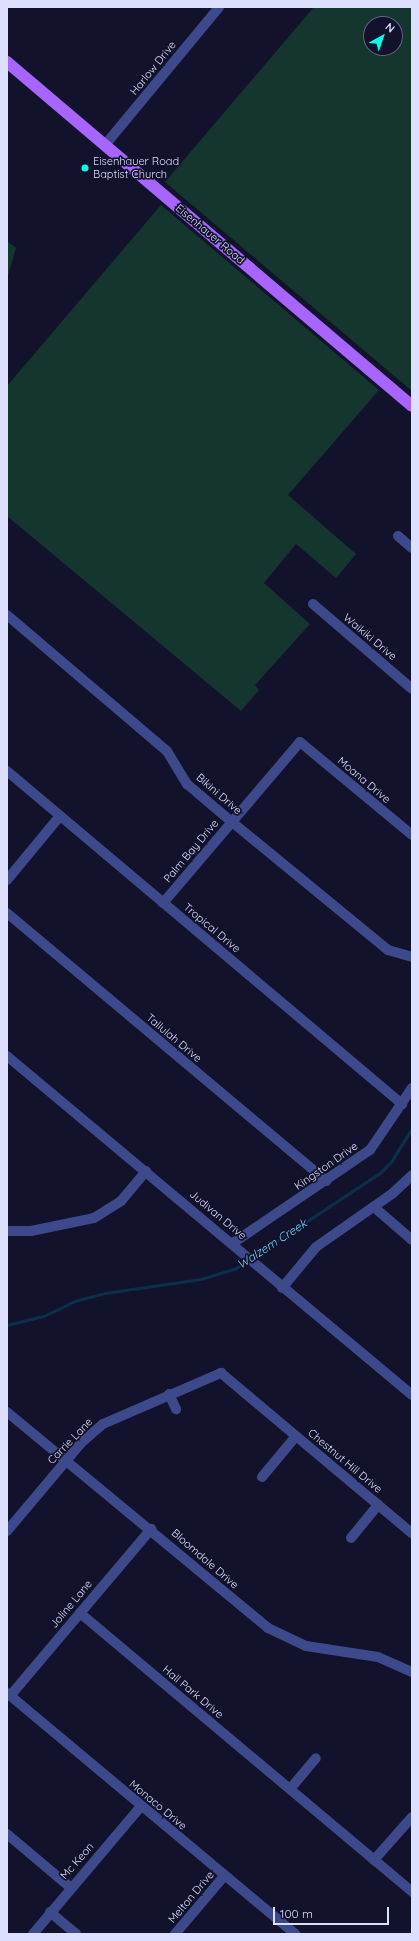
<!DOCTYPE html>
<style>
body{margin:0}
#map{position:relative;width:419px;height:1941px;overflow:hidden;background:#12122c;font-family:Quicksand,sans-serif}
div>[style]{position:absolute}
.green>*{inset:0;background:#15362e}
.stream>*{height:2.5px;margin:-1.25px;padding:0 1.25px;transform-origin:1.25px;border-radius:1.25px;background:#0c2f4b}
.minor>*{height:10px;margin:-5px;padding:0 5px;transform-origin:5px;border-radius:5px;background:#3d498a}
.major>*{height:12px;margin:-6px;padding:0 6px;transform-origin:6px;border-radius:6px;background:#a765fe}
.dots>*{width:11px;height:11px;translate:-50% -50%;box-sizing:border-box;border:2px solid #12122c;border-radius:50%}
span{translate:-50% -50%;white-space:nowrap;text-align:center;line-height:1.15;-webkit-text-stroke:3.5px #12122c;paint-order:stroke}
.street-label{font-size:11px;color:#dddfff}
.poi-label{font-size:11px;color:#dddfff}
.left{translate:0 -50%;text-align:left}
.water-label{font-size:12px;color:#6cd6fe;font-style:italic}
.frame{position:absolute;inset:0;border:8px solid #dddfff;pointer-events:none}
.north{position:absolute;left:363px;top:16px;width:40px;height:40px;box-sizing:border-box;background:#12122c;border:1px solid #636480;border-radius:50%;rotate:40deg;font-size:11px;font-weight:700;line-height:16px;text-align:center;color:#dddfff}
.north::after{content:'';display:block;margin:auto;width:14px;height:18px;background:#0afde7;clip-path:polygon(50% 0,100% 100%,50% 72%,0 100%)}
.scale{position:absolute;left:273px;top:1907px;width:116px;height:18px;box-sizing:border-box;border:2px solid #dddfff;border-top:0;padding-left:5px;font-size:12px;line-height:14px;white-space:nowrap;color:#dddfff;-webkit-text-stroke:3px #12122c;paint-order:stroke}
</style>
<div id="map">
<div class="green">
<div style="clip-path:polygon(evenodd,314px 7px,412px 7px,412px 391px,165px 182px,314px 7px,371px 24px,395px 24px,395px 48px,371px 48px,371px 24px)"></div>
<div style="clip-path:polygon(161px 205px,379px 390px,288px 495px,356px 554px,336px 578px,296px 544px,264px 583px,310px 624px,255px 685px,259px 690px,241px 711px,7px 516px,7px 386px)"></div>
<div style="clip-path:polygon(7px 241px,16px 248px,7px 279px)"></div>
</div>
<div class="stream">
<div style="left:253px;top:1257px;width:152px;rotate:-33.5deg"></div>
<div style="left:380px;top:1173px;width:16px;rotate:-45deg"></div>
<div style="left:391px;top:1162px;width:39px;rotate:-58deg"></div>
<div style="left:7px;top:1325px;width:38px;rotate:-14deg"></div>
<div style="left:44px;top:1316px;width:34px;rotate:-26deg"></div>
<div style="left:75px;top:1301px;width:31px;rotate:-15deg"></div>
<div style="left:105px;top:1293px;width:97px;rotate:-8.3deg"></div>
<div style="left:201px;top:1279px;width:37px;rotate:-17deg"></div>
<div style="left:236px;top:1268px;width:13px;rotate:-32deg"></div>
</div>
<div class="minor">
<div style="left:105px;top:145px;width:179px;rotate:-50.4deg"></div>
<div style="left:398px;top:536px;width:18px;rotate:41deg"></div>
<div style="left:313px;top:604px;width:130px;rotate:40.6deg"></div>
<div style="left:7px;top:615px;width:210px;rotate:40.4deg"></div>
<div style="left:167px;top:751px;width:39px;rotate:59deg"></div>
<div style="left:187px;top:784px;width:59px;rotate:40.2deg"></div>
<div style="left:232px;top:822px;width:202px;rotate:39.4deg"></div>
<div style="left:388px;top:950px;width:25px;rotate:16deg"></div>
<div style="left:7px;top:771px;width:517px;rotate:40.13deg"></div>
<div style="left:7px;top:880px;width:83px;rotate:-50.4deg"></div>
<div style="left:163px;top:903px;width:211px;rotate:-49.6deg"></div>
<div style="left:300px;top:742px;width:146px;rotate:39.7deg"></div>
<div style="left:7px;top:913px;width:417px;rotate:40deg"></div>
<div style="left:7px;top:1056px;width:528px;rotate:39.93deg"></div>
<div style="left:374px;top:1207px;width:50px;rotate:41deg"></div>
<div style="left:7px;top:1231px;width:24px"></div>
<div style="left:31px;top:1231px;width:64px;rotate:-11.7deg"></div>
<div style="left:94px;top:1218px;width:32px;rotate:-32deg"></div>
<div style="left:121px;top:1201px;width:39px;rotate:-50deg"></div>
<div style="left:233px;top:1243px;width:166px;rotate:-34.2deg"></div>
<div style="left:370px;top:1150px;width:75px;rotate:-55.9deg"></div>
<div style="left:282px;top:1288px;width:53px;rotate:-50.3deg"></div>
<div style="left:316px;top:1247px;width:94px;rotate:-35deg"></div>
<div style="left:393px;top:1193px;width:26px;rotate:-43deg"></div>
<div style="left:169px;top:1394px;width:17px;rotate:65deg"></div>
<div style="left:7px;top:1412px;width:339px;rotate:39.6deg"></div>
<div style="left:268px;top:1628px;width:42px;rotate:25.3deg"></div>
<div style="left:306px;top:1646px;width:73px;rotate:8.7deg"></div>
<div style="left:378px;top:1657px;width:37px;rotate:24deg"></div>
<div style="left:262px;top:1477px;width:53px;rotate:-50.3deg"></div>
<div style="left:7px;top:1531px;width:115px;rotate:-49.9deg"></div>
<div style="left:81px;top:1443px;width:29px;rotate:-41deg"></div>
<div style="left:103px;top:1424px;width:129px;rotate:-23.4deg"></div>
<div style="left:221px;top:1373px;width:249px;rotate:40deg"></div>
<div style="left:351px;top:1538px;width:43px;rotate:-50.7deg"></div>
<div style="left:80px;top:1613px;width:434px;rotate:40deg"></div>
<div style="left:7px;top:1693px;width:376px;rotate:39.9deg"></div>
<div style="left:10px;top:1696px;width:219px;rotate:-49.8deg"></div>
<div style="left:290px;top:1789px;width:40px;rotate:-50deg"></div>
<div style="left:7px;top:1834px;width:82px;rotate:40.1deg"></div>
<div style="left:374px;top:1860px;width:57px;rotate:-48.5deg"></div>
<div style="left:50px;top:1912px;width:34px;rotate:40deg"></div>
<div style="left:33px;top:1934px;width:167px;rotate:-49.8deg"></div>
<div style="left:175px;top:1934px;width:77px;rotate:-49.7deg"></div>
</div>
<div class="major">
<div style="left:7px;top:62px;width:531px;rotate:40.34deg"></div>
</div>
<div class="dots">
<div style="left:85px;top:168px;background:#0afde7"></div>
</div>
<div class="street-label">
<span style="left:153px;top:68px;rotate:-51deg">Harlow Drive</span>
<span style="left:210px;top:234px;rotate:40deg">Eisenhauer Road</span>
<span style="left:370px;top:637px;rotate:40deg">Waikiki Drive</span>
<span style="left:364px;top:780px;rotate:40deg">Moana Drive</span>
<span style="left:219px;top:794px;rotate:41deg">Bikini Drive</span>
<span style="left:191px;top:851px;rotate:-50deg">Palm Bay Drive</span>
<span style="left:212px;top:928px;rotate:40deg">Tropical Drive</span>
<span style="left:174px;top:1038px;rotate:40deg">Tallulah Drive</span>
<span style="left:326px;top:1166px;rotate:-35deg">Kingston Drive</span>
<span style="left:218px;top:1215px;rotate:40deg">Judivan Drive</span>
<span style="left:70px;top:1441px;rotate:-46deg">Carrie Lane</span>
<span style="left:345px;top:1461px;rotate:40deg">Chestnut Hill Drive</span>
<span style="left:205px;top:1559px;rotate:41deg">Bloomdale Drive</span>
<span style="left:71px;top:1604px;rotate:-50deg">Joline Lane</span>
<span style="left:193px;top:1692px;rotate:40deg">Hall Park Drive</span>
<span style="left:158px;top:1805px;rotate:40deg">Monaco Drive</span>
<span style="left:77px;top:1861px;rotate:-49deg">Mc Keon</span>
<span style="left:191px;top:1897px;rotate:-50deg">Melton Drive</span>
</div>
<div class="poi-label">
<span class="left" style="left:93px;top:168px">Eisenhauer Road<br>Baptist Church</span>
</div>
<div class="water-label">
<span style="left:272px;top:1244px;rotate:-33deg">Walzem Creek</span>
</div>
<div class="frame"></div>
<div class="north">N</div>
<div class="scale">100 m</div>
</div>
